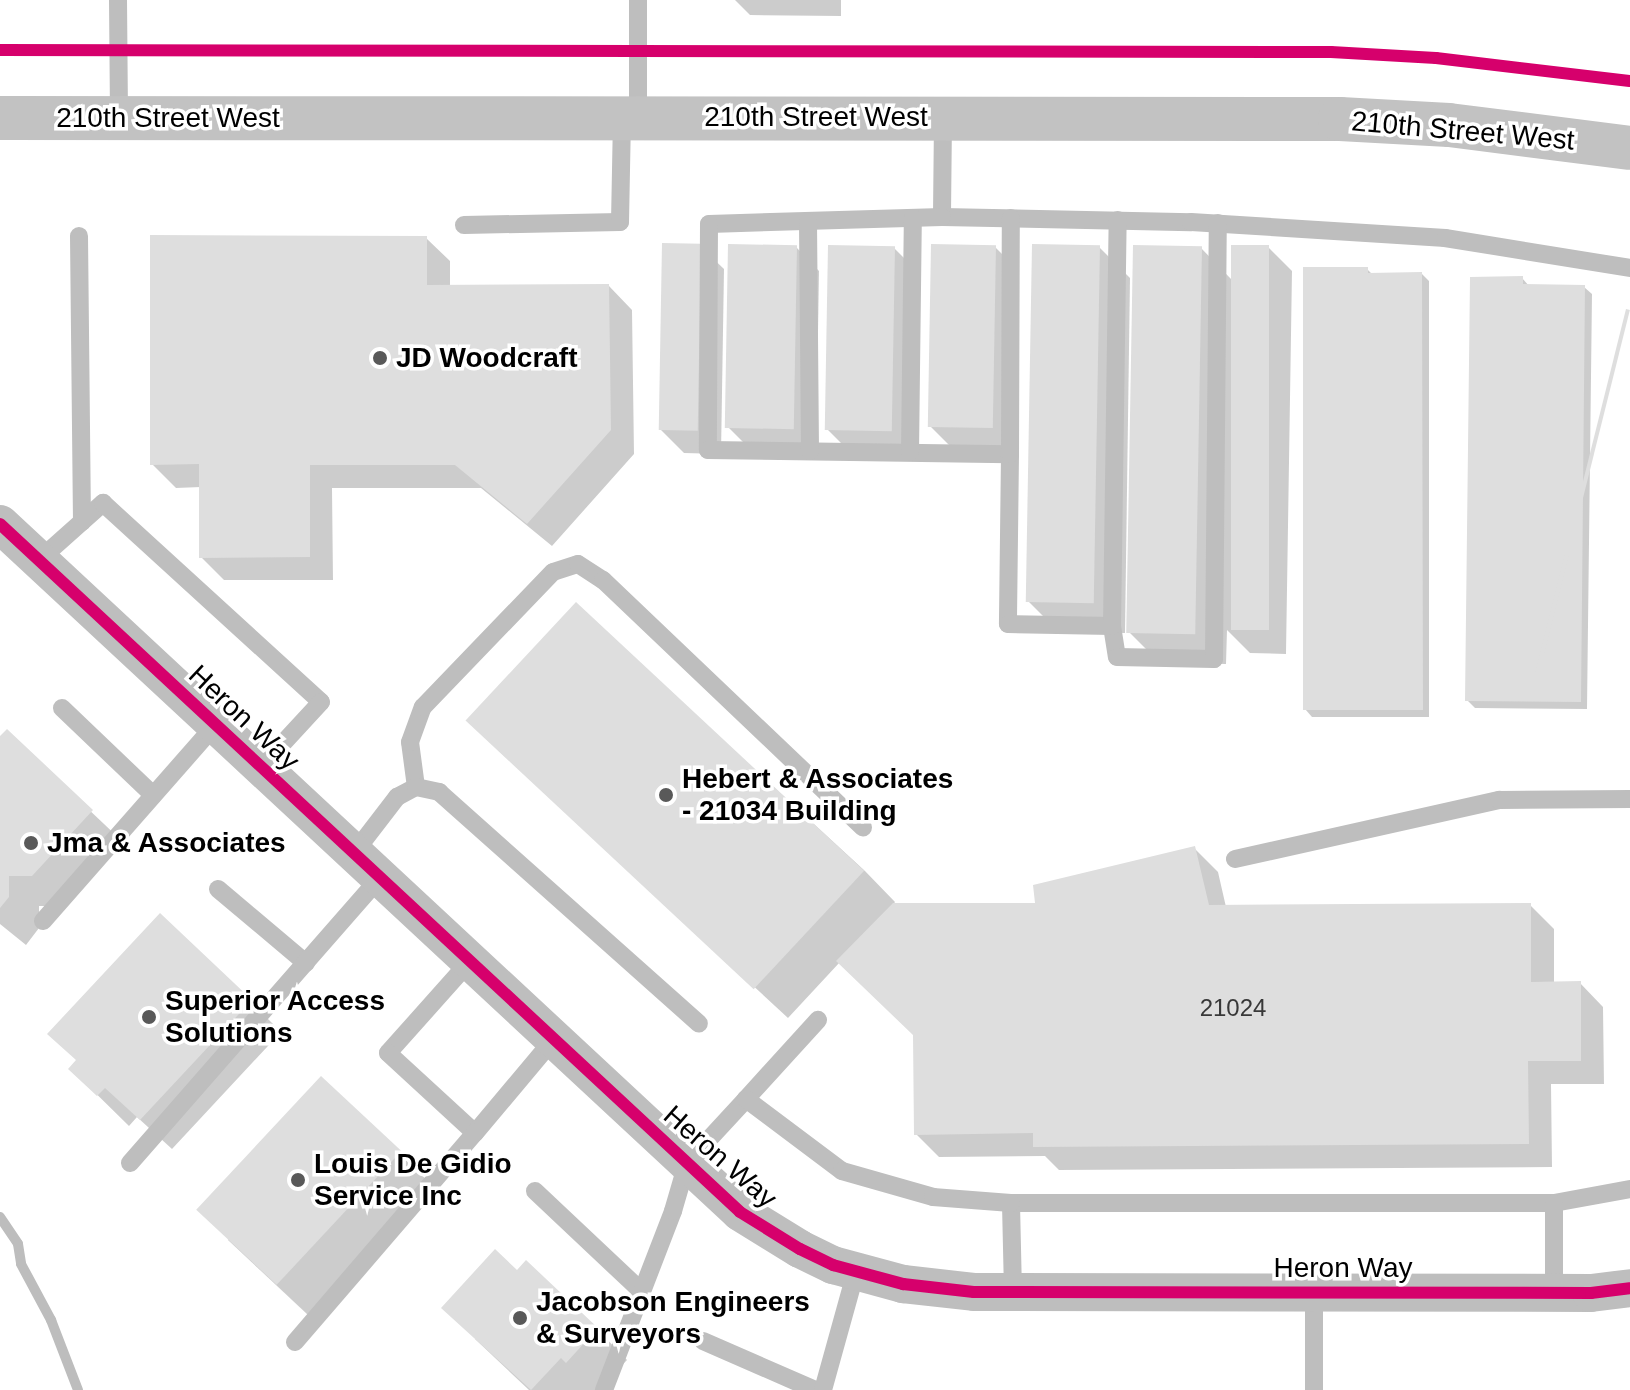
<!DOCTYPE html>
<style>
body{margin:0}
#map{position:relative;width:1630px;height:1390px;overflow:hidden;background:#fff;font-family:Arial,sans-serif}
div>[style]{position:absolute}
.shadow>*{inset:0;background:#0003}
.stream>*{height:10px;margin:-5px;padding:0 5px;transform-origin:5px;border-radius:5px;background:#bdbdbd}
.building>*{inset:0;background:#dedede;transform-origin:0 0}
.lane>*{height:18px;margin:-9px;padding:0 9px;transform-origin:9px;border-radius:9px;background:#bebebe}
.street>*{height:38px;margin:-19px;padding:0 19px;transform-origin:19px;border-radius:19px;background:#bebebe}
.secondary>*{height:44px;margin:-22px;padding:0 22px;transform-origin:22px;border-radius:22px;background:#c2c2c2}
.cycleway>*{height:12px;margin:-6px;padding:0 6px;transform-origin:6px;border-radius:6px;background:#d6006c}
.dots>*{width:22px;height:22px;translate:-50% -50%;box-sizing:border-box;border:4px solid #fff;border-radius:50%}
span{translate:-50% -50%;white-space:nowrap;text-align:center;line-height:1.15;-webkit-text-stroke:7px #fff;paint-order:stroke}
.number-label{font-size:24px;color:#383838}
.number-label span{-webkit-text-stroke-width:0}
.street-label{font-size:28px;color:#000}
.poi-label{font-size:28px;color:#000;font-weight:700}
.left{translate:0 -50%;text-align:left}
</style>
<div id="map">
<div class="shadow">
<div style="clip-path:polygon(735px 0,841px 0,841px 16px,750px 15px)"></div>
<div style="clip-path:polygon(426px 238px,450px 261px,450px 287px,609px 286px,632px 310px,634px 454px,552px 546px,481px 488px,332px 488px,333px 580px,224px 580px,201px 557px,201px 487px,176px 488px,152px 464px)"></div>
<div style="clip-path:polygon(700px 246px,724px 269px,721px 454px,684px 453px,661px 430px)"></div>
<div style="clip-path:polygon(796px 247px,819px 271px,816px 451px,751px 450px,728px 427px)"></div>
<div style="clip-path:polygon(995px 247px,1019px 271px,1016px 450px,954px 450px,930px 426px)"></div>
<div style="clip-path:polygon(1099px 247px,1130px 278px,1125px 633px,1059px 632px,1028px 601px)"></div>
<div style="clip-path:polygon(1268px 247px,1292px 271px,1286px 654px,1250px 653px,1227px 630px,1226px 664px,1160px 663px,1129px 632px,1201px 248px,1232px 280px)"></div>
<div style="clip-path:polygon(894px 248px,918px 272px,915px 454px,851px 453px,827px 429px)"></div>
<div style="clip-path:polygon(1367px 269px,1373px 275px,1422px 274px,1429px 281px,1429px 717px,1312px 717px,1305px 709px)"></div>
<div style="clip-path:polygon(1522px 278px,1529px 286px,1584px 287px,1592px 294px,1587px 709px,1475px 708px,1467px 700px)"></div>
<div style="clip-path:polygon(576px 605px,865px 871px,895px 902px,893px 905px,1037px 905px,1194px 848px,1218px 872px,1226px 907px,1530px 905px,1554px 929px,1554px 983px,1580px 983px,1603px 1007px,1604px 1084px,1551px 1084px,1552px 1167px,1059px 1170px,1045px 1156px,939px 1157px,916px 1134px,915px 1035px,840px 962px,788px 1018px,499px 751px)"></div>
<div style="clip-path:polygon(7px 732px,123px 842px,63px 906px,39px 906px,39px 928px,26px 945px,0 924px,0 739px)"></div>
<div style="clip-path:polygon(250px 1001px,281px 1032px,172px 1149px,137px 1117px,129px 1126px,71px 1069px)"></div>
<div style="clip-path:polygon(321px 1079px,431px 1184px,308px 1315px,228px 1240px)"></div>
<div style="clip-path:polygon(517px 1273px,597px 1329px,627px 1360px,599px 1390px,529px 1390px,475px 1339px)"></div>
</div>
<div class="stream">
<div style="left:0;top:1217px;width:32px;rotate:56deg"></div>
<div style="left:18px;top:1244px;width:20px;rotate:81deg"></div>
<div style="left:21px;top:1264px;width:64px;rotate:61.8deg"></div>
<div style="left:51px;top:1320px;width:75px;rotate:68.9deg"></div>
</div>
<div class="building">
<div style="clip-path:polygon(150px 235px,427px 236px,427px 285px,609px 284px,611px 430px,527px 524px,455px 465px,310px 465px,310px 557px,199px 558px,199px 464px,150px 465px)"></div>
<div style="left:662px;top:243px;width:39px;height:187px;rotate:1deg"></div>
<div style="left:728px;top:244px;width:69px;height:184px;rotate:1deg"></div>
<div style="left:931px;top:244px;width:65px;height:183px;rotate:1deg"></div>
<div style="left:1032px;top:244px;width:68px;height:358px;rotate:1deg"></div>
<div style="left:828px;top:245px;width:67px;height:185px;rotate:1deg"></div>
<div style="left:1133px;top:245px;width:69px;height:388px;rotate:1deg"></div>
<div style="left:1231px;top:245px;width:38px;height:385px"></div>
<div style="clip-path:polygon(1303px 267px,1368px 267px,1368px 273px,1422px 272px,1423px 710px,1303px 710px)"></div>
<div style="clip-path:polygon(1523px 276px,1523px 284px,1585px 285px,1581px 702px,1465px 701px,1470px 277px)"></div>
<div style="left:1626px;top:309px;width:4px;height:393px;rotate:14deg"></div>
<div style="left:576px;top:602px;width:394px;height:162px;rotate:43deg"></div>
<div style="clip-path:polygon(7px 729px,93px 810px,32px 876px,9px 876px,9px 897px,0 908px,0 736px)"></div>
<div style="clip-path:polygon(1195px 846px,1209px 905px,1531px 903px,1531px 982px,1581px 981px,1581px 1061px,1528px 1061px,1529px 1144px,1033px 1147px,1033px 1133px,914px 1135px,913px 1035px,836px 961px,893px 903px,1035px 903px,1033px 885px)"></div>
<div style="clip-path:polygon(160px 913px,252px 1000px,140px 1120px,105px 1088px,97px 1096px,68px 1069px,76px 1060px,47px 1034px)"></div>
<div style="left:321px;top:1076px;width:110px;height:183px;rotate:43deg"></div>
<div style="clip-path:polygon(495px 1249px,517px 1270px,526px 1260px,598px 1328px,566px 1363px,561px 1358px,531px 1390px,441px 1308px)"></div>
</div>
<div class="lane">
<div style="left:118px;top:0;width:118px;rotate:89.5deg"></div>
<div style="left:638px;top:0;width:117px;rotate:90deg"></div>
<div style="left:943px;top:119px;width:98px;rotate:90.6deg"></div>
<div style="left:942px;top:217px;width:249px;rotate:1.2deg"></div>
<div style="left:1191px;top:222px;width:255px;rotate:3.6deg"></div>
<div style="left:1445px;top:238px;width:187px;rotate:9.2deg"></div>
<div style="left:942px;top:217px;width:233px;rotate:178.3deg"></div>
<div style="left:709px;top:224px;width:226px;rotate:90.3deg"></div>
<div style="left:708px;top:450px;width:302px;rotate:0.8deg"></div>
<div style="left:1010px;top:454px;width:170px;rotate:90.7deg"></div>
<div style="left:1008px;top:624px;width:104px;rotate:1.1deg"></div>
<div style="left:1112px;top:626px;width:31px;rotate:81deg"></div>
<div style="left:1117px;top:657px;width:97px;rotate:1.2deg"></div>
<div style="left:1214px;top:659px;width:436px;rotate:-89.5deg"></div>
<div style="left:808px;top:222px;width:229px;rotate:89.5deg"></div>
<div style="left:464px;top:225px;width:156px;rotate:-1.1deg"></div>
<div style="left:620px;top:222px;width:105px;rotate:-88.9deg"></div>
<div style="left:79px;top:236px;width:286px;rotate:89.4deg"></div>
<div style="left:910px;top:452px;width:234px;rotate:-89.3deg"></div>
<div style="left:1010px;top:454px;width:236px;rotate:-89.8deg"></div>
<div style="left:39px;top:560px;width:86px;rotate:-41.7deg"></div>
<div style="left:103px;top:503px;width:295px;rotate:42.4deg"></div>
<div style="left:321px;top:702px;width:88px;rotate:132.7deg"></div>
<div style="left:1112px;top:626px;width:406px;rotate:-89.2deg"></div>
<div style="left:62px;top:708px;width:126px;rotate:43.7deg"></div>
<div style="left:416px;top:787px;width:45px;rotate:-97.6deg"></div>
<div style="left:410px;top:742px;width:37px;rotate:-70deg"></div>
<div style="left:423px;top:707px;width:187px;rotate:-46.1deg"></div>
<div style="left:553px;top:572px;width:26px;rotate:-18deg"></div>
<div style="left:578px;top:564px;width:30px;rotate:33deg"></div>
<div style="left:603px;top:580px;width:359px;rotate:43.6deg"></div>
<div style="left:354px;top:853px;width:71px;rotate:-52.5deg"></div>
<div style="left:397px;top:797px;width:21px;rotate:-28deg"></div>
<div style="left:416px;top:787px;width:24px;rotate:12deg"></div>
<div style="left:439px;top:792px;width:348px;rotate:41.7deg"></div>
<div style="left:1235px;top:859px;width:271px;rotate:-12.6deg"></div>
<div style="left:1499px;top:800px;width:131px;rotate:-0.4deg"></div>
<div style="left:218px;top:889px;width:115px;rotate:40.1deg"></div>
<div style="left:43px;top:921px;width:262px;rotate:-48.7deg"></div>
<div style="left:470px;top:961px;width:123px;rotate:131.7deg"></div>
<div style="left:388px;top:1053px;width:118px;rotate:42.6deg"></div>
<div style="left:475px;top:1133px;width:123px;rotate:-50deg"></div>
<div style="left:746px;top:1099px;width:107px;rotate:-47.7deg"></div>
<div style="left:130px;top:1163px;width:380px;rotate:-48.8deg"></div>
<div style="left:535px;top:1191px;width:147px;rotate:43.3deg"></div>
<div style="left:1554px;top:1203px;width:77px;rotate:-10.4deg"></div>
<div style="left:1013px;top:1292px;width:89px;rotate:-91.3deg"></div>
<div style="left:1011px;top:1203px;width:543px"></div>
<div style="left:1554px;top:1203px;width:90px;rotate:90deg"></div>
<div style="left:1314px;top:1292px;width:98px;rotate:90deg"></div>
<div style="left:703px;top:1341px;width:122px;rotate:23.6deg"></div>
<div style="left:295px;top:1342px;width:276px;rotate:-49.3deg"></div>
<div style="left:604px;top:1390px;width:192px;rotate:-68.9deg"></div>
<div style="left:673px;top:1211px;width:50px;rotate:-73.7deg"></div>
<div style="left:687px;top:1163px;width:87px;rotate:-47.3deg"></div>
<div style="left:746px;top:1099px;width:120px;rotate:36.9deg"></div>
<div style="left:842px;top:1171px;width:95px;rotate:15.9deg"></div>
<div style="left:933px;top:1197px;width:78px;rotate:4.4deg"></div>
<div style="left:823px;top:1390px;width:123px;rotate:-74.5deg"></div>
</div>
<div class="street">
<div style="left:0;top:524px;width:1010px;rotate:42.91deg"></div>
<div style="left:740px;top:1212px;width:70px;rotate:31.7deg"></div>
<div style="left:800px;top:1249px;width:37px;rotate:26deg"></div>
<div style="left:833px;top:1265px;width:73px;rotate:15.2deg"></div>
<div style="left:903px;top:1284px;width:71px;rotate:6.4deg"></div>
<div style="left:974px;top:1292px;width:617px;rotate:0.09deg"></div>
<div style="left:1591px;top:1293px;width:39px;rotate:-7deg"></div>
</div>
<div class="secondary">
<div style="left:0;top:118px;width:1340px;rotate:0.04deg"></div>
<div style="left:1340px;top:119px;width:109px;rotate:3.2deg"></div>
<div style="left:1449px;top:125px;width:182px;rotate:7.2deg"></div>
</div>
<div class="cycleway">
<div style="left:0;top:50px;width:1331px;rotate:0.09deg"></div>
<div style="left:1331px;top:52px;width:105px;rotate:3.3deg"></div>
<div style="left:1436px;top:58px;width:195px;rotate:6.8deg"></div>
<div style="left:0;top:524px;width:1010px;rotate:42.91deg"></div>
<div style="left:740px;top:1212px;width:70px;rotate:31.7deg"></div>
<div style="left:800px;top:1249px;width:37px;rotate:26deg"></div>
<div style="left:833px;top:1265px;width:73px;rotate:15.2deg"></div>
<div style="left:903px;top:1284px;width:71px;rotate:6.4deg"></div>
<div style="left:974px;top:1292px;width:617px;rotate:0.09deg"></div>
<div style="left:1591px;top:1293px;width:39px;rotate:-7deg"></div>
</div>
<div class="dots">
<div style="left:380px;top:358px;background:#595959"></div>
<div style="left:666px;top:795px;background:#595959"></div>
<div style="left:31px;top:843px;background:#595959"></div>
<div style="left:149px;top:1017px;background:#595959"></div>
<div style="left:298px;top:1180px;background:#595959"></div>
<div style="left:520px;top:1318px;background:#595959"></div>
</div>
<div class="number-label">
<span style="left:1233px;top:1008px">21024</span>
</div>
<div class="street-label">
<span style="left:816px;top:117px">210th Street West</span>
<span style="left:168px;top:118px">210th Street West</span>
<span style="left:1463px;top:131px;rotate:5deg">210th Street West</span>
<span style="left:244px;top:718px;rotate:43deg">Heron Way</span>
<span style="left:720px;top:1157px;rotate:41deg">Heron Way</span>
<span style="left:1343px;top:1268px">Heron Way</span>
</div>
<div class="poi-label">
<span class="left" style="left:396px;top:358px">JD Woodcraft</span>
<span class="left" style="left:682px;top:795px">Hebert &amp; Associates<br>- 21034 Building</span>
<span class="left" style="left:47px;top:843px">Jma &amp; Associates</span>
<span class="left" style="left:165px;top:1017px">Superior Access<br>Solutions</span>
<span class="left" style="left:314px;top:1180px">Louis De Gidio<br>Service Inc</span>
<span class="left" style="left:536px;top:1318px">Jacobson Engineers<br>&amp; Surveyors</span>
</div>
</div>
